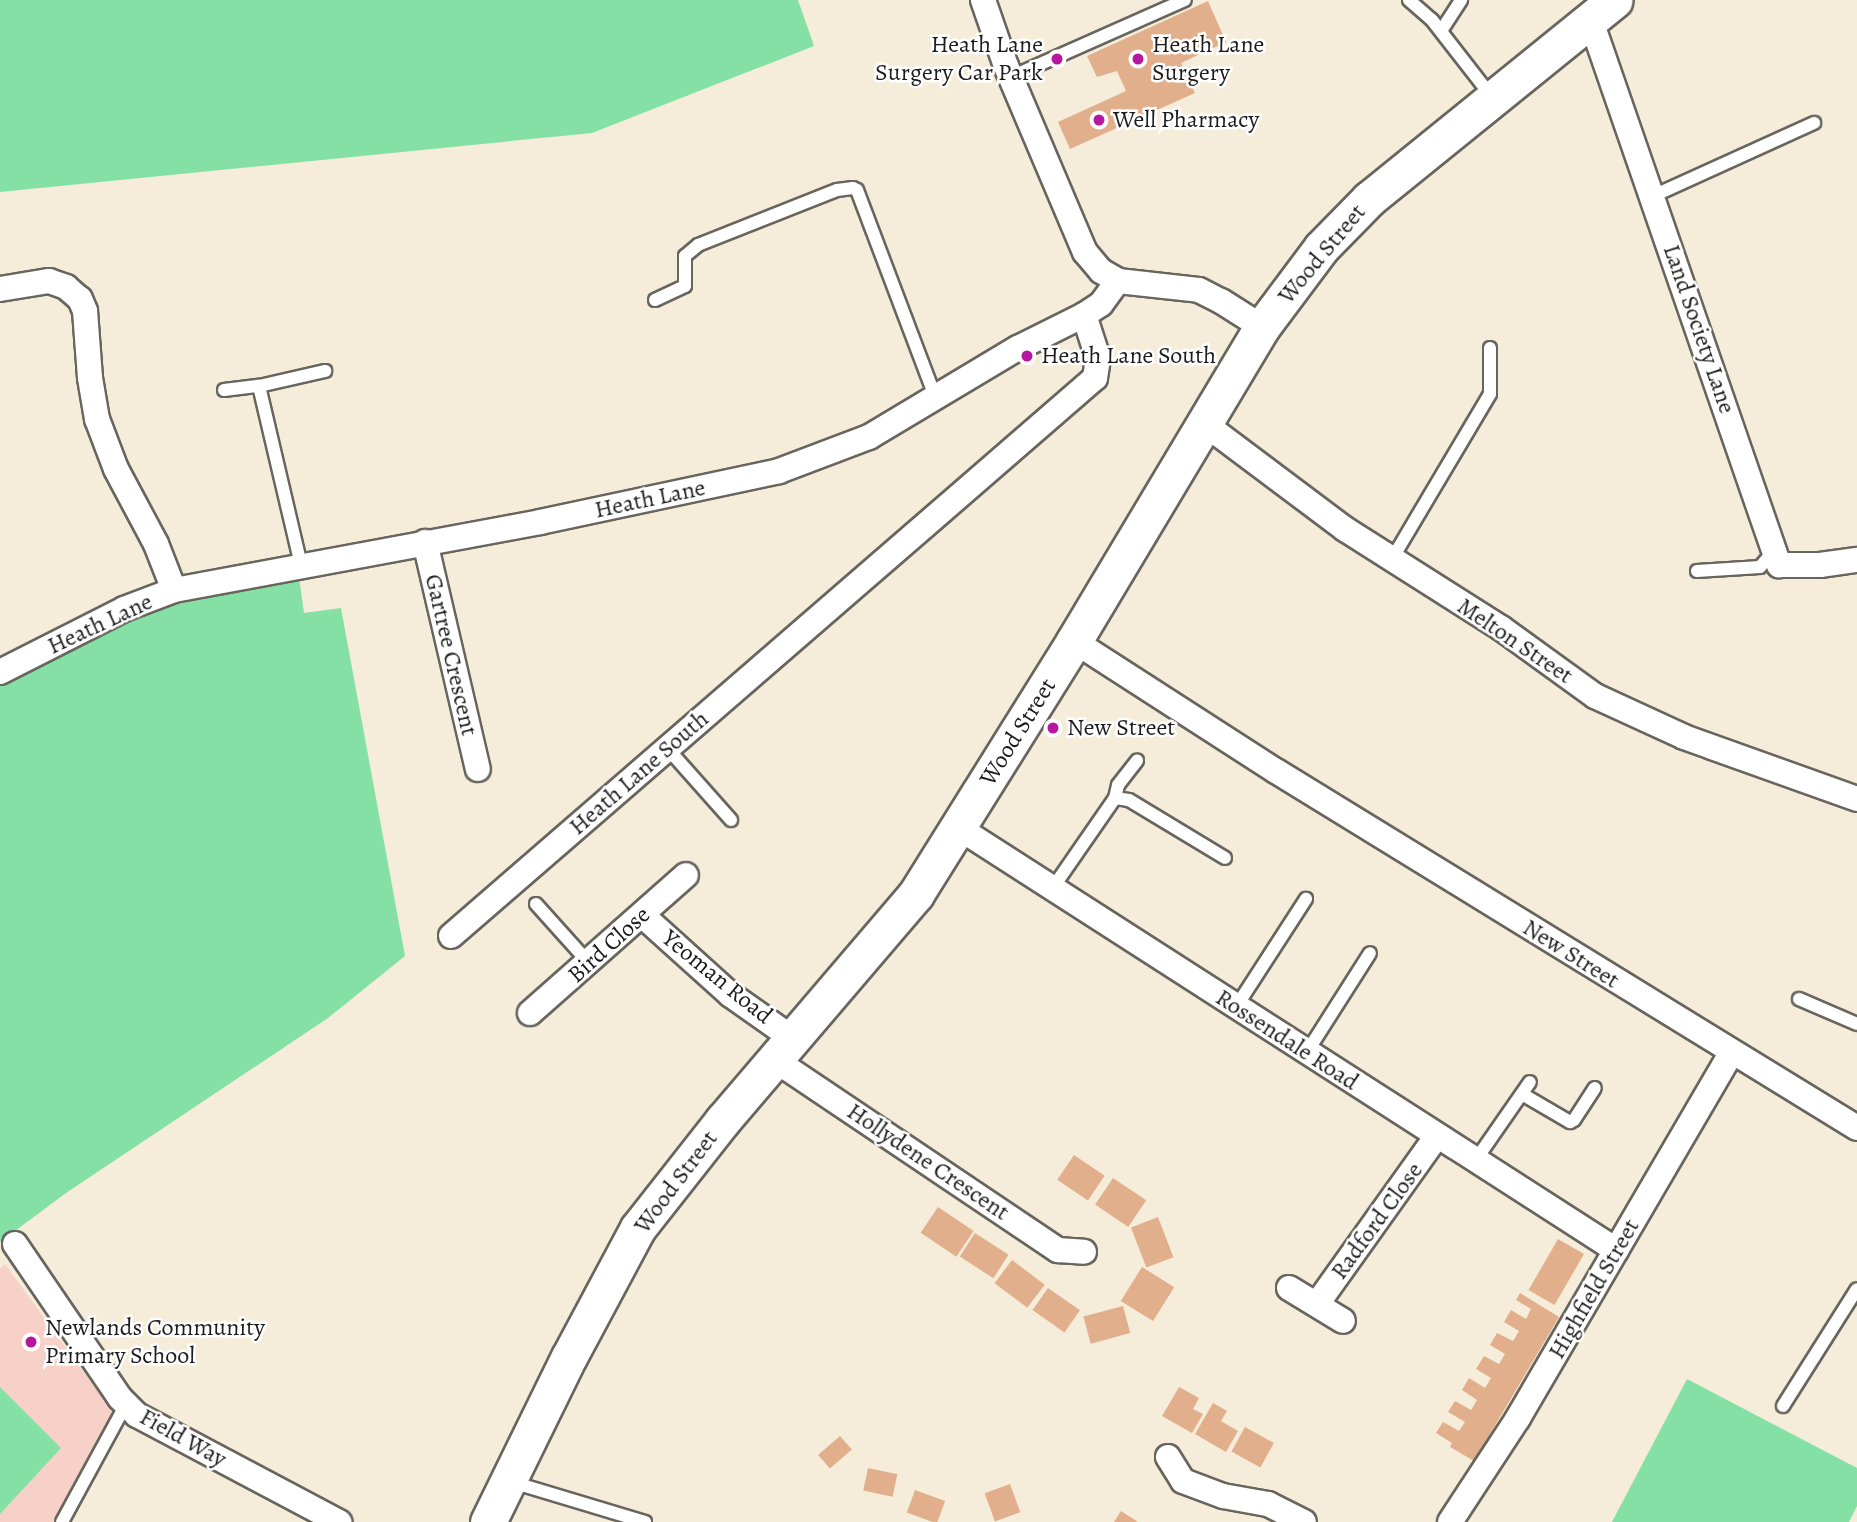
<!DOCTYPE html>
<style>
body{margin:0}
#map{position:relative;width:1857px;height:1522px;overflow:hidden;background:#f5ecd9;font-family:Alegreya,serif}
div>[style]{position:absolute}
.built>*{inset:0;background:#f7d1c7}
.green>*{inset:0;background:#85e0a6}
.building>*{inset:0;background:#e2af8c;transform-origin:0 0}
.roads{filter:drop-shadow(2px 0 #68655e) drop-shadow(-2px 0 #68655e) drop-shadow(0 2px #68655e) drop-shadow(0 -2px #68655e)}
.lane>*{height:12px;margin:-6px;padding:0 6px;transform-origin:6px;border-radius:6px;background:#fff}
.street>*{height:24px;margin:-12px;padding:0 12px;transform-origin:12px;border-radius:12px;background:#fff}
.secondary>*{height:35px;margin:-17.5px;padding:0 17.5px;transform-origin:17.5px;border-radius:17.5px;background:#fff}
.dots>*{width:19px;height:19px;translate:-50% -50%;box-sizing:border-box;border:4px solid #fff;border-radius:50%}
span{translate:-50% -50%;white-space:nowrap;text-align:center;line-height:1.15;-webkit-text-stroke:5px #fff;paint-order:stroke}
.poi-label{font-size:24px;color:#1c1c1c}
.right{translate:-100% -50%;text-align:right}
.left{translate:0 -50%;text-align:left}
.street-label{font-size:24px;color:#1c1c1c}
</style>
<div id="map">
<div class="built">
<div style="clip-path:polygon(5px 1264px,114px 1414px,53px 1522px,0 1522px,0 1269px)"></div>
</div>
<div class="green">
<div style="clip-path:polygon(0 0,798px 0,814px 46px,592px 133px,0 192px)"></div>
<div style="clip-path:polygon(299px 577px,304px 613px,341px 608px,405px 956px,328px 1018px,66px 1193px,0 1242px,0 684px,114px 623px,165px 607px)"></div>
<div style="clip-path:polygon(1687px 1379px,1857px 1468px,1857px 1506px,1849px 1522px,1612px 1522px)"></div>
<div style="clip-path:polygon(0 1387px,61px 1448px,0 1514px)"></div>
</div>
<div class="building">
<div style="clip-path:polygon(1208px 1px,1226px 42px,1181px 63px,1195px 93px,1070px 149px,1058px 122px,1126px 91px,1117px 71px,1097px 77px,1087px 56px)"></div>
<div style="left:1074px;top:1155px;width:37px;height:30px;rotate:34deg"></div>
<div style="left:1113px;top:1178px;width:40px;height:32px;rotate:34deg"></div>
<div style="left:938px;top:1207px;width:43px;height:31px;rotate:34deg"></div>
<div style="left:1158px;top:1217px;width:43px;height:29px;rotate:69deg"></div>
<div style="left:975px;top:1233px;width:40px;height:28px;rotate:33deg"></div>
<div style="left:1558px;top:1239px;width:30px;height:59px;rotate:30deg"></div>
<div style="left:1012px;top:1260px;width:41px;height:29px;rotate:37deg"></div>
<div style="left:1142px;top:1267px;width:38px;height:40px;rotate:32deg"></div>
<div style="left:1048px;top:1288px;width:39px;height:27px;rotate:35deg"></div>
<div style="clip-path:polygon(1520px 1293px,1559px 1317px,1474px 1461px,1450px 1447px,1452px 1443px,1436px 1433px,1443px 1422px,1459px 1431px,1465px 1422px,1448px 1412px,1455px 1401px,1471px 1410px,1477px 1400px,1462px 1390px,1469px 1378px,1485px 1388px,1491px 1378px,1476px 1369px,1484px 1356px,1499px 1364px,1505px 1354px,1490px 1345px,1497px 1333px,1513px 1341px,1519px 1331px,1504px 1322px,1511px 1310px,1526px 1319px,1531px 1309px,1516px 1300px)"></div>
<div style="left:1123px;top:1306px;width:28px;height:41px;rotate:75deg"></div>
<div style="clip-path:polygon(1179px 1387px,1199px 1398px,1193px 1409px,1203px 1414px,1192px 1433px,1162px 1416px)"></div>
<div style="clip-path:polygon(1213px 1403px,1227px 1411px,1221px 1421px,1238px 1431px,1226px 1452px,1195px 1434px)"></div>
<div style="left:1245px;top:1427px;width:33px;height:28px;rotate:29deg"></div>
<div style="left:840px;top:1436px;width:18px;height:29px;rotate:49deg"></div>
<div style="left:868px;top:1468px;width:30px;height:23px;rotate:12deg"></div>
<div style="left:1010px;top:1484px;width:30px;height:27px;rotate:70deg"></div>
<div style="left:915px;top:1490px;width:32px;height:24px;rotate:20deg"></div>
<div style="clip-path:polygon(1121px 1511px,1138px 1522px,1114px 1522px)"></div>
</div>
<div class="roads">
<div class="lane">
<div style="left:1409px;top:0;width:30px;rotate:41deg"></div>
<div style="left:1432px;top:20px;width:98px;rotate:52.1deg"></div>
<div style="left:1441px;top:31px;width:37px;rotate:-57deg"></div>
<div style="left:1011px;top:77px;width:190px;rotate:-23.9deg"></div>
<div style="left:1653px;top:196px;width:177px;rotate:-24.4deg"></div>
<div style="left:655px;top:300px;width:33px;rotate:-25deg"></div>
<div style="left:685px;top:286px;width:30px;rotate:-90deg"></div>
<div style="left:685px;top:256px;width:17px;rotate:-40deg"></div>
<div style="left:698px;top:245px;width:149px;rotate:-21.6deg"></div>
<div style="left:837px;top:190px;width:16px;rotate:-7deg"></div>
<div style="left:853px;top:188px;width:4px;rotate:27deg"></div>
<div style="left:857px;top:190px;width:223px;rotate:69.3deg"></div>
<div style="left:224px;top:390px;width:35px;rotate:-7deg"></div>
<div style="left:1392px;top:559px;width:192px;rotate:-59.3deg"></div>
<div style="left:1490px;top:394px;width:46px;rotate:-90deg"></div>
<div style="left:301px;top:565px;width:184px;rotate:-103.2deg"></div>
<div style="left:259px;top:386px;width:68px;rotate:-12.8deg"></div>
<div style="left:1697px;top:571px;width:63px;rotate:-3.6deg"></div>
<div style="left:1760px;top:567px;width:21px;rotate:-49deg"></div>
<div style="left:668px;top:749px;width:95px;rotate:48.4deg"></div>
<div style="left:1115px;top:798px;width:13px;rotate:-77deg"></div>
<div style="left:1118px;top:785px;width:31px;rotate:-52deg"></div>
<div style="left:1052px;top:889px;width:111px;rotate:-55.3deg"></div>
<div style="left:1115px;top:798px;width:14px;rotate:8deg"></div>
<div style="left:1129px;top:800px;width:112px;rotate:31.1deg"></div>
<div style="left:536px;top:904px;width:79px;rotate:48.1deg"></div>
<div style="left:1799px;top:999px;width:63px;rotate:23.3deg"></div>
<div style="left:1236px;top:1007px;width:129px;rotate:-57.1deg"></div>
<div style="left:1307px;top:1052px;width:117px;rotate:-57.5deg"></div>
<div style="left:1522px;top:1094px;width:56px;rotate:30.3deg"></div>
<div style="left:1570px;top:1122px;width:4px;rotate:-27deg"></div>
<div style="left:1574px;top:1120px;width:38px;rotate:-57deg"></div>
<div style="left:1475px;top:1161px;width:96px;rotate:-55.2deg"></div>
<div style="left:1783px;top:1406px;width:138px;rotate:-57.7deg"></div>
<div style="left:512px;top:1482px;width:139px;rotate:16.7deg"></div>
<div style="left:62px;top:1522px;width:134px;rotate:-61.5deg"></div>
</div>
<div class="street">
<div style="left:983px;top:0;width:70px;rotate:70.8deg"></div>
<div style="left:1006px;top:66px;width:202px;rotate:67deg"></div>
<div style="left:1085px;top:252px;width:25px;rotate:50deg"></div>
<div style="left:1101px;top:271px;width:20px;rotate:30deg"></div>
<div style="left:1591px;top:21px;width:576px;rotate:70.94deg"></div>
<div style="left:1779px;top:565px;width:41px"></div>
<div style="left:1820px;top:565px;width:37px;rotate:-8deg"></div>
<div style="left:0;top:289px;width:50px;rotate:-9.3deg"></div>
<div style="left:49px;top:281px;width:18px;rotate:19deg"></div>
<div style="left:66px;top:287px;width:18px;rotate:41deg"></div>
<div style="left:80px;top:299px;width:13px;rotate:67deg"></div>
<div style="left:85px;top:311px;width:67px;rotate:85.7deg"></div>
<div style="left:90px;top:378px;width:42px;rotate:80.3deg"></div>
<div style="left:97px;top:419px;width:53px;rotate:69.2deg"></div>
<div style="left:116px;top:469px;width:85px;rotate:61.9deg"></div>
<div style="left:156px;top:544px;width:49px;rotate:68.6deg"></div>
<div style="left:1205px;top:424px;width:175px;rotate:36.9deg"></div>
<div style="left:1345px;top:529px;width:185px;rotate:32.4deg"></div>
<div style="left:1501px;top:628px;width:116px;rotate:35.9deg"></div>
<div style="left:1595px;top:696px;width:98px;rotate:24.7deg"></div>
<div style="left:1684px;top:737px;width:184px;rotate:19.7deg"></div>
<div style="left:425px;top:542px;width:233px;rotate:76.9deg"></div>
<div style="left:1074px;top:641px;width:240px;rotate:32.8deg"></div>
<div style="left:1276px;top:771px;width:682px;rotate:31.57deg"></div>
<div style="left:0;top:672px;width:139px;rotate:-26.9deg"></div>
<div style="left:124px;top:609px;width:53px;rotate:-20.8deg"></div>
<div style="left:174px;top:590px;width:372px;rotate:-10.5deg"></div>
<div style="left:540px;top:522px;width:244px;rotate:-12deg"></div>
<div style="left:779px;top:471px;width:96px;rotate:-20.7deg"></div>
<div style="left:869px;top:437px;width:174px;rotate:-30.9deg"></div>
<div style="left:1018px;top:348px;width:74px;rotate:-26.6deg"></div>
<div style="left:1084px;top:315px;width:20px;rotate:-33deg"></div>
<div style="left:1101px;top:304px;width:29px;rotate:-54deg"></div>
<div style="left:1118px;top:281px;width:81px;rotate:6.3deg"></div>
<div style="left:1199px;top:290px;width:25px;rotate:27deg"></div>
<div style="left:1221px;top:301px;width:49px;rotate:32.4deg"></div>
<div style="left:959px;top:828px;width:781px;rotate:32.71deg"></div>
<div style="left:642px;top:915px;width:120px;rotate:42deg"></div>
<div style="left:731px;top:995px;width:75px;rotate:35.2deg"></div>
<div style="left:451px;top:936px;width:852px;rotate:-40.91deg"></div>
<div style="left:1095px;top:378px;width:20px;rotate:-81deg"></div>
<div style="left:1098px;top:358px;width:45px;rotate:-108deg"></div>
<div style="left:530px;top:1013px;width:208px;rotate:-41.5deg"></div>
<div style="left:775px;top:1060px;width:341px;rotate:33.9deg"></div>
<div style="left:1058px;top:1250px;width:26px;rotate:4deg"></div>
<div style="left:15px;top:1244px;width:186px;rotate:55.7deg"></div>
<div style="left:120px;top:1398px;width:24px;rotate:45deg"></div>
<div style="left:137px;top:1415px;width:229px;rotate:27.9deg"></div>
<div style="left:1289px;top:1288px;width:63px;rotate:31.4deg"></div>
<div style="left:1317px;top:1304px;width:205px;rotate:-54.5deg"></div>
<div style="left:1168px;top:1457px;width:28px;rotate:58deg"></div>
<div style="left:1183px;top:1481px;width:43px;rotate:20.6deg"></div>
<div style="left:1223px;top:1496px;width:46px;rotate:10.1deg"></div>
<div style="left:1268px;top:1504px;width:40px;rotate:26.6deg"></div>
<div style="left:1450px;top:1522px;width:124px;rotate:-56.8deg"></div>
<div style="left:1518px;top:1418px;width:423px;rotate:-59.7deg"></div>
</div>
<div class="secondary">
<div style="left:488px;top:1522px;width:184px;rotate:-63.9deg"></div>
<div style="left:569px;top:1357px;width:146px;rotate:-61.9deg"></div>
<div style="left:638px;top:1228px;width:137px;rotate:-51.8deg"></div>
<div style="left:723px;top:1120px;width:297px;rotate:-49.5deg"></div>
<div style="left:916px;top:894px;width:298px;rotate:-58deg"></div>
<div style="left:1074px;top:641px;width:366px;rotate:-59.1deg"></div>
<div style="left:1262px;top:327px;width:99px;rotate:-53.2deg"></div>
<div style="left:1321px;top:248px;width:69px;rotate:-45.6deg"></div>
<div style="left:1369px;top:199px;width:316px;rotate:-39deg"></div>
</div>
</div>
<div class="dots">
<div style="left:1057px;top:59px;background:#b5179e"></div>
<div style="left:1138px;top:59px;background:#b5179e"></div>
<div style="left:1099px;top:120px;background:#b5179e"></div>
<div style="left:1027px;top:356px;background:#b5179e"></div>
<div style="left:1053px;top:728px;background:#b5179e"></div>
<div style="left:31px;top:1342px;background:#b5179e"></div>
</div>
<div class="poi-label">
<span class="right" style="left:1043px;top:59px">Heath Lane<br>Surgery Car Park</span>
<span class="left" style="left:1152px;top:59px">Heath Lane<br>Surgery</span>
<span class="left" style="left:1113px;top:120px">Well Pharmacy</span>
<span class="left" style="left:1041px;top:356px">Heath Lane South</span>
<span class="left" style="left:1067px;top:728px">New Street</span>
<span class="left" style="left:45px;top:1342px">Newlands Community<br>Primary School</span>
</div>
<div class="street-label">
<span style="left:1322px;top:254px;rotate:-50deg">Wood Street</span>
<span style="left:1699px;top:329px;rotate:71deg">Land Society Lane</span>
<span style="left:650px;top:499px;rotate:-12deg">Heath Lane</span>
<span style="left:100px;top:624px;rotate:-25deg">Heath Lane</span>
<span style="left:1515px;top:641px;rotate:34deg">Melton Street</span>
<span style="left:451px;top:655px;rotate:77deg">Gartree Crescent</span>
<span style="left:1018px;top:732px;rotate:-58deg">Wood Street</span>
<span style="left:639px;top:773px;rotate:-41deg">Heath Lane South</span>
<span style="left:609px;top:945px;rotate:-42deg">Bird Close</span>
<span style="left:1571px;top:954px;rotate:32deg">New Street</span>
<span style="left:717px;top:977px;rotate:39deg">Yeoman Road</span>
<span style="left:1287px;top:1040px;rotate:33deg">Rossendale Road</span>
<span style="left:928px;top:1162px;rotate:34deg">Hollydene Crescent</span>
<span style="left:676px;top:1182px;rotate:-53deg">Wood Street</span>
<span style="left:1377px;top:1221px;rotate:-54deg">Radford Close</span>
<span style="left:1594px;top:1289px;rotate:-60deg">Highfield Street</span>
<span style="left:183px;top:1438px;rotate:29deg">Field Way</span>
</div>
</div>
